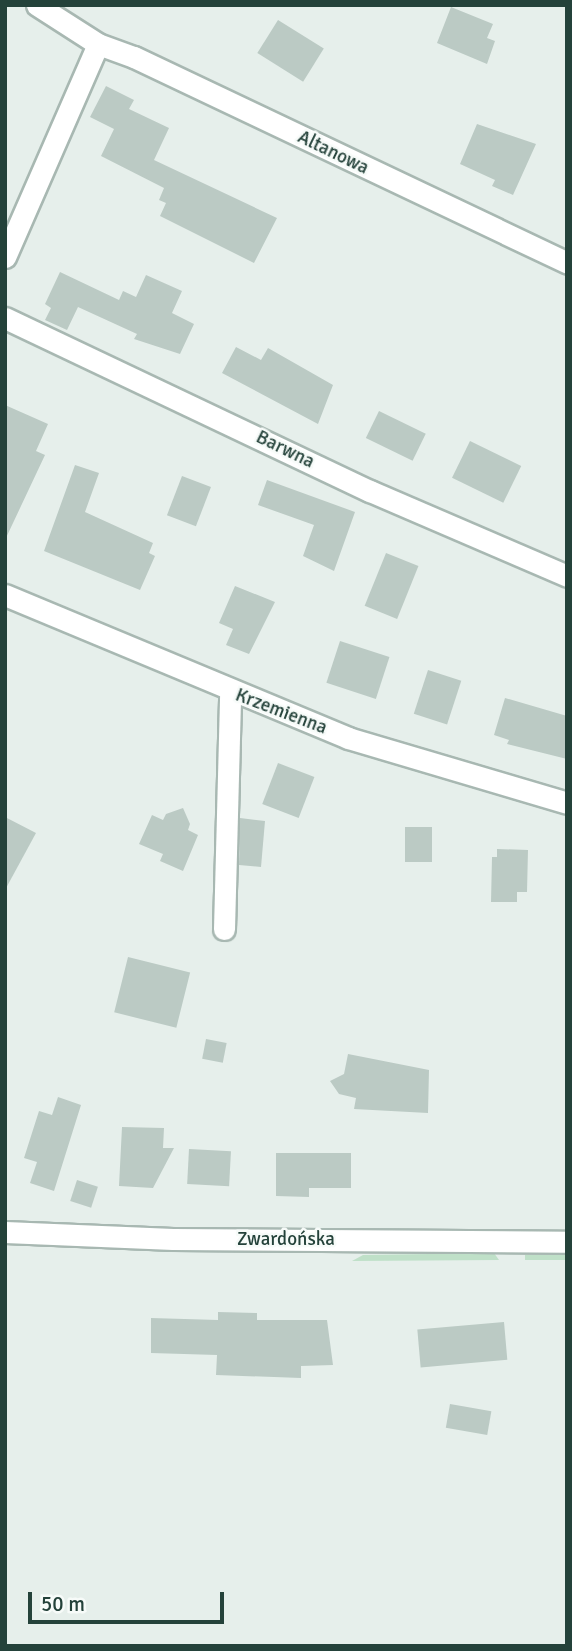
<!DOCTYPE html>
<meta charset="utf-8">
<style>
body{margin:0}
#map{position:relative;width:572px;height:1651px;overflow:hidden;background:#e6efeb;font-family:Signika,sans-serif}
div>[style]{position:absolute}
.green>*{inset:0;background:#bfe0c8;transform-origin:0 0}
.building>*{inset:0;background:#bbcac4;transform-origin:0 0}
.roads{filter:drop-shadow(2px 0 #a8b8b2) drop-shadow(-2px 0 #a8b8b2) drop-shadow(0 2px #a8b8b2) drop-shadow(0 -2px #a8b8b2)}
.minor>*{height:21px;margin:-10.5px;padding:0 10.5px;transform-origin:10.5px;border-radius:10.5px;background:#fff}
span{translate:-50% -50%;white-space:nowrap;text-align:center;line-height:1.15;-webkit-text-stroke:5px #f7fbf9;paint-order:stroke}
.street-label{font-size:19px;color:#24423a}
.frame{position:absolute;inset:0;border:7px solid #24423a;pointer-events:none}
.scale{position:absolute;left:28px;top:1592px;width:196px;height:32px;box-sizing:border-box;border:4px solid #24423a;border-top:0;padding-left:9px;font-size:21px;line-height:24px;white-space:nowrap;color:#24423a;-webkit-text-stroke:5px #f7fbf9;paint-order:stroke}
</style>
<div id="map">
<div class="green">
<div style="clip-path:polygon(494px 1253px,499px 1260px,352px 1261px,363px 1255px)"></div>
<div style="left:525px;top:1255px;width:42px;height:5px"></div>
</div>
<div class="building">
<div style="clip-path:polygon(451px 7px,493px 24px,487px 38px,495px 41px,487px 64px,437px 43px)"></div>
<div style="left:278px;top:20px;width:54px;height:39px;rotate:32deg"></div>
<div style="clip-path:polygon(106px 86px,134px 100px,129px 109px,169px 128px,154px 160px,277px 218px,254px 263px,160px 216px,166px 203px,159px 200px,164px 188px,101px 156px,114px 129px,90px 117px)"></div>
<div style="clip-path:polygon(477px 124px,536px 144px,513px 195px,492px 186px,495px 180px,460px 164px)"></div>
<div style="clip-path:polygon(60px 272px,119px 300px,123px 291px,136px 297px,146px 275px,182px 291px,172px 313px,194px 324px,180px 354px,134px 339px,137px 334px,78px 307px,67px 330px,45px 320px,51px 308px,45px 304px)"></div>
<div style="clip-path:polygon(236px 347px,261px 360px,268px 348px,333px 385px,318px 424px,222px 373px)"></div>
<div style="clip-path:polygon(5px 405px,48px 424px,36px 451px,45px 455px,5px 540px)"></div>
<div style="left:379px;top:411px;width:52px;height:30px;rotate:26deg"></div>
<div style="left:470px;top:441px;width:57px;height:41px;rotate:26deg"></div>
<div style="clip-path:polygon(75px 465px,99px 473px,85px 512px,153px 543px,149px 553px,155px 556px,140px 590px,44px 551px)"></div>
<div style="left:182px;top:476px;width:31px;height:42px;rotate:21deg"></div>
<div style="clip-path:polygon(267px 480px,355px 512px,334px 571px,303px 556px,314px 525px,258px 505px)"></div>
<div style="left:386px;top:553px;width:35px;height:57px;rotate:22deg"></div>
<div style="clip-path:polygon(235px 586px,275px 602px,249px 654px,226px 645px,233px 629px,219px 623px)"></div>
<div style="left:340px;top:641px;width:52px;height:44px;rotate:18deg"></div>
<div style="left:428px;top:670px;width:35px;height:46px;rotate:18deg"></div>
<div style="clip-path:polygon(505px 698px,567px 716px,567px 759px,507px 744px,509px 740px,494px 735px)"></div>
<div style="left:278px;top:763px;width:39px;height:44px;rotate:21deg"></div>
<div style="clip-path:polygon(183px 808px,190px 824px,188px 830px,198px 835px,183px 871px,160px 861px,163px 854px,139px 844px,152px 815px,163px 820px,166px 814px)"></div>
<div style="clip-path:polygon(5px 817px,36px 833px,5px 890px)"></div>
<div style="clip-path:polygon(240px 818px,265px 821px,261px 867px,239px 865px)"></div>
<div style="left:405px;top:827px;width:27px;height:35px"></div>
<div style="clip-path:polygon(497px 849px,528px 850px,527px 892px,517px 892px,517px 902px,491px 902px,492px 857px,497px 857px)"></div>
<div style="left:128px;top:957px;width:64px;height:57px;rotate:14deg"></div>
<div style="left:206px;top:1039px;width:21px;height:20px;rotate:11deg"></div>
<div style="clip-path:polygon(348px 1054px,429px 1070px,428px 1113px,354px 1109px,356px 1098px,339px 1094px,330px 1081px,344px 1074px)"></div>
<div style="clip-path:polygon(58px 1097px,81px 1105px,54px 1191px,30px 1183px,37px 1162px,24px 1158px,39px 1111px,52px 1115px)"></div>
<div style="clip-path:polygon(122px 1127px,164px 1128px,163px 1148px,174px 1148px,153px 1188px,119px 1186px)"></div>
<div style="left:189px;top:1149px;width:42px;height:35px;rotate:3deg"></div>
<div style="clip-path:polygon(276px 1153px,351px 1153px,351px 1188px,309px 1188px,309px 1197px,276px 1196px)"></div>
<div style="left:77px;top:1180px;width:22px;height:22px;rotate:18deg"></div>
<div style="clip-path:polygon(218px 1312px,257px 1313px,257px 1320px,327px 1320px,333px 1365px,301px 1366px,301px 1378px,216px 1375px,217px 1355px,151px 1353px,151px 1318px,218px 1320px)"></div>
<div style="left:504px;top:1322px;width:38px;height:87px;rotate:85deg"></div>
<div style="left:450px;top:1404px;width:42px;height:24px;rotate:10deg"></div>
</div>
<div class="roads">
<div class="minor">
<div style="left:37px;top:5px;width:72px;rotate:32.6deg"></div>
<div style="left:98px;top:44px;width:38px;rotate:20deg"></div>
<div style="left:134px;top:57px;width:480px;rotate:25.4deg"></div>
<div style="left:5px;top:257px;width:232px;rotate:-66.4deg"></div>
<div style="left:5px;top:318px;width:404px;rotate:25.4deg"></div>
<div style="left:370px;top:491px;width:215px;rotate:23.3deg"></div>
<div style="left:5px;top:595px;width:372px;rotate:22.6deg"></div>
<div style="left:348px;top:738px;width:228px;rotate:16.5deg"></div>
<div style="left:224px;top:929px;width:236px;rotate:-88.5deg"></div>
<div style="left:5px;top:1232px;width:168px;rotate:2.4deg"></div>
<div style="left:173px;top:1239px;width:394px;rotate:0.4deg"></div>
</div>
</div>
<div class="street-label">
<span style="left:333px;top:153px;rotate:26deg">Altanowa</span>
<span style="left:285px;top:450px;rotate:26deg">Barwna</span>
<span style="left:281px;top:712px;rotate:21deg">Krzemienna</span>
<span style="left:286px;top:1240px">Zwardońska</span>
</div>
<div class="frame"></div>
<div class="scale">50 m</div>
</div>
